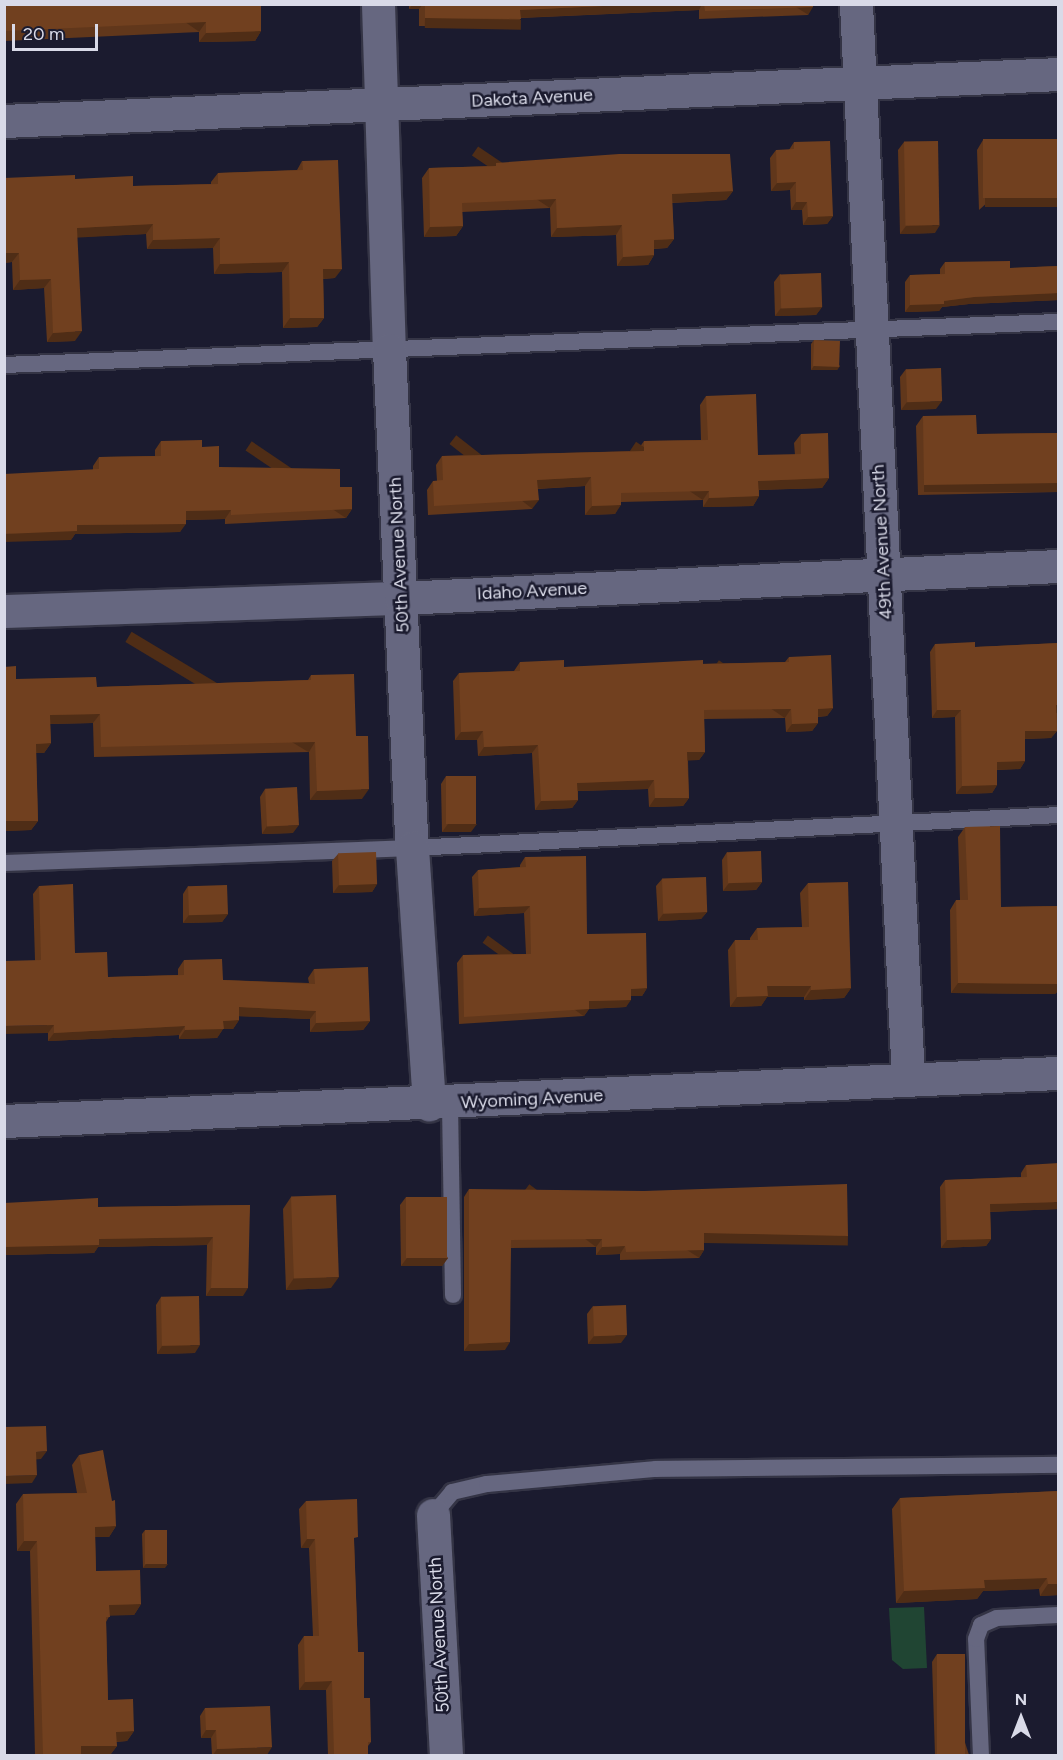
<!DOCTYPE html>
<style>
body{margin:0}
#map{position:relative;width:1063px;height:1760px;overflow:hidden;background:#1b1b2f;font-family:Figtree,sans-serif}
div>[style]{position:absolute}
.green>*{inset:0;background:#204533}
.roads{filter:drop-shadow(2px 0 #343445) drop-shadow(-2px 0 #343445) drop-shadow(0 2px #343445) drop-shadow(0 -2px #343445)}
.service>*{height:16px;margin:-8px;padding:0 8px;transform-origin:8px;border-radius:8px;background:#666780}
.minor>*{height:33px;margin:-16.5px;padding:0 16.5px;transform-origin:16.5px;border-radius:16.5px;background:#666780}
.wall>*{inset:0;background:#61371b}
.shaded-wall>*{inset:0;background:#4f2d16;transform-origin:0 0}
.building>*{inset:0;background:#71401f;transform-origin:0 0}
span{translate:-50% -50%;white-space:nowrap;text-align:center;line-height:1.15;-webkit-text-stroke:5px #1b1b2f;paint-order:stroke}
.street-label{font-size:18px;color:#d9dae8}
.frame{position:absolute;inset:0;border:6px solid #d9dae8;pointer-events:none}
.north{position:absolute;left:991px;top:1688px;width:60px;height:60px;-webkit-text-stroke:4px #1b1b2f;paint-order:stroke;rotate:0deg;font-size:16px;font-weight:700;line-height:24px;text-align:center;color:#d9dae8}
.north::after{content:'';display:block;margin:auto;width:21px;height:27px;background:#d9dae8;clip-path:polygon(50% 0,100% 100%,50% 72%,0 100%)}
.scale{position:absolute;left:12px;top:24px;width:86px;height:27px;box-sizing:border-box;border:3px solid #d9dae8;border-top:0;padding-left:8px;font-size:18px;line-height:21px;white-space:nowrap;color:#d9dae8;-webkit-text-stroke:4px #1b1b2f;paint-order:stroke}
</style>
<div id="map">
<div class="green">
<div style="clip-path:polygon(924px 1607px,927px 1668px,903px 1669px,892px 1660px,889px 1608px)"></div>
</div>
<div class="roads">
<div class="service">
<div style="left:4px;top:365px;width:1055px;rotate:-2.34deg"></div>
<div style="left:4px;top:863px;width:408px;rotate:-2.1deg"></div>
<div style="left:412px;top:848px;width:647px;rotate:-2.92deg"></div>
<div style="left:450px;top:1103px;width:192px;rotate:89.1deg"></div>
<div style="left:433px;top:1515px;width:30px;rotate:-50deg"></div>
<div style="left:452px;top:1492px;width:36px;rotate:-13deg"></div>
<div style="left:487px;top:1484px;width:170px;rotate:-5.1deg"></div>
<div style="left:656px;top:1469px;width:402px;rotate:-0.6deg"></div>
<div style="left:981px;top:1756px;width:117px;rotate:-92.4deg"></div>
<div style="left:976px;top:1639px;width:15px;rotate:-70deg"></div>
<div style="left:981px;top:1625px;width:17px;rotate:-24deg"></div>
<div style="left:997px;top:1618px;width:61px;rotate:-2.8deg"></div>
</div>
<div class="minor">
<div style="left:378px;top:4px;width:346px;rotate:88.2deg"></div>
<div style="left:389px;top:350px;width:499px;rotate:87.4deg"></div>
<div style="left:412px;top:848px;width:257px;rotate:86.2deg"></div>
<div style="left:856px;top:4px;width:1077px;rotate:87.23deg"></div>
<div style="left:4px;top:121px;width:1055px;rotate:-2.55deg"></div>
<div style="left:4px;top:611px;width:397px;rotate:-1.9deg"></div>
<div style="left:401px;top:598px;width:658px;rotate:-2.79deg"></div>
<div style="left:4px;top:1121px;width:1055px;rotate:-2.61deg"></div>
<div style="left:433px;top:1515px;width:241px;rotate:86.9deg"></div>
</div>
</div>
<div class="wall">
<div style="clip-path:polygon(4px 4px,261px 4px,261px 31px,255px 41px,199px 42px,199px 32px,4px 41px)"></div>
<div style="clip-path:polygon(409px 4px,813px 4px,808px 15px,699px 19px,699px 10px,521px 18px,515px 27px,419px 26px,419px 9px,409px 9px)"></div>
<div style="clip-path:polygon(1059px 139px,979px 210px,977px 150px,983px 140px)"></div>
<div style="clip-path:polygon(794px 142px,833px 216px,827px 224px,803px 225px,802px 210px,791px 210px,790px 190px,771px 191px,770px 158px,776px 150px,789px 150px)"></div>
<div style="clip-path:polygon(904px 142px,935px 233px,900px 234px,898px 150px)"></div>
<div style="clip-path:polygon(302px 161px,335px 278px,323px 279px,324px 318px,317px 327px,283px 328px,282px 272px,214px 274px,213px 248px,147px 249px,146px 234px,77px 237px,75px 341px,47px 342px,44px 288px,13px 290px,12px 262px,4px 263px,75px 179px,133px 186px,211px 184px,211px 182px,218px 173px,297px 170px)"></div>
<div style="clip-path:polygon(496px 163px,733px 191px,726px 200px,672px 203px,674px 239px,667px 248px,654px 249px,654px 255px,648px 265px,617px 266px,616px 235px,551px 237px,550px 208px,462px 212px,463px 226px,456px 236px,424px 237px,422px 178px,429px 168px,493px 166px)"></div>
<div style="clip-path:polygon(945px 262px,1010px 268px,1059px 266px,1059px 300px,969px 304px,942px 307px,939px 311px,905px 312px,905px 282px,910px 275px,940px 274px,940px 269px)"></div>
<div style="clip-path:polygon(780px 274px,822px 307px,816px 315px,775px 316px,774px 282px)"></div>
<div style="clip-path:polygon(814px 340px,840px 366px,837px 370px,811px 370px,811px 344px)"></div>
<div style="clip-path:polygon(906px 369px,936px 409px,901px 410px,900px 377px)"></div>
<div style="clip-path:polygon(706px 396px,758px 455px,795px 455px,794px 443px,801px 434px,829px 478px,822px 488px,759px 490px,759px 496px,753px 506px,703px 507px,703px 500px,621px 502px,615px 514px,585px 515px,585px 486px,538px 489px,532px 509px,428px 515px,427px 490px,433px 481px,437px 481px,436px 465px,442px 456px,637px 451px,644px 441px,701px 440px,700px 405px)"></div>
<div style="clip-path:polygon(923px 416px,977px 434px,1059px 433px,1059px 492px,918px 495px,916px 426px)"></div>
<div style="clip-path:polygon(161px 441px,202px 447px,219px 467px,340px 487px,352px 509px,346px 518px,225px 524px,225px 519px,186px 520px,180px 532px,75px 534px,71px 540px,93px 470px,93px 466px,99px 457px,155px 456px,155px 450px)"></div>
<div style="clip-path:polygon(1059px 643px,1059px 713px,1057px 713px,1057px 731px,1051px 738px,1025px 739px,1025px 761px,1020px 769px,997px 770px,997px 785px,992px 793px,956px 794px,955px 717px,932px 718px,930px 652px,935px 644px,975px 647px)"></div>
<div style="clip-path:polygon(789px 657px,833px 708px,827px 716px,818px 717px,818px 723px,812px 731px,786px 732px,785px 718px,704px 719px,705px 752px,699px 760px,688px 760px,689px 798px,683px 806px,649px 807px,648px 789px,578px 791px,578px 800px,572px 808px,535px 810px,532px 753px,478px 756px,477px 740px,455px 740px,453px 681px,459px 673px,514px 671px,520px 662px,564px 667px,785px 662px)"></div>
<div style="clip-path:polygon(4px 667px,16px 679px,97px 687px,308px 680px,311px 675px,356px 736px,362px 799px,310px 800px,309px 752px,94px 757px,93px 723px,50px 724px,51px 743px,44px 753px,36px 753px,38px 821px,31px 830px,4px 831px)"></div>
<div style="clip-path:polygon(446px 776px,471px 832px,442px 832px,441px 784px)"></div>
<div style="clip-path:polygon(265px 789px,293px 833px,262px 834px,260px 797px)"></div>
<div style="clip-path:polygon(965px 827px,1001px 907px,1059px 906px,1059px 990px,1055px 994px,951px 993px,950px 910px,956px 900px,960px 900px,958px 837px)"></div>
<div style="clip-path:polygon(727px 852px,762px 882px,756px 890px,723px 891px,722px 860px)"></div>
<div style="clip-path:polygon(338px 854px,377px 884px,372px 892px,333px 893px,332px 861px)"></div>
<div style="clip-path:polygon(525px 857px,587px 934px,647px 988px,642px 996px,631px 996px,626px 1007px,589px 1009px,584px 1016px,459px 1024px,457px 963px,463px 955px,526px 954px,524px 913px,474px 916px,472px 877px,478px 870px,520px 867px,520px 865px)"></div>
<div style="clip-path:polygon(662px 879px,707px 912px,701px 919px,658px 921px,656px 886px)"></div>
<div style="clip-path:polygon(808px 883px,851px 988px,844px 998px,804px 1000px,804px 997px,767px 997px,761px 1006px,730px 1007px,728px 950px,735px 940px,750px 940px,750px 938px,757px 928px,802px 927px,800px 893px)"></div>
<div style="clip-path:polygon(39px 886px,75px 953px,108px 977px,178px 975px,178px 969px,184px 960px,223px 980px,309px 983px,308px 978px,314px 969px,370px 1021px,363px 1030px,310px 1032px,310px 1019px,239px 1016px,239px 1020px,233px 1029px,223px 1029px,217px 1038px,179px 1039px,179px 1035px,48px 1041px,48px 1033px,35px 960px,33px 894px)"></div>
<div style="clip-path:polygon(188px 886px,228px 914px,222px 922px,183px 923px,183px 894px)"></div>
<div style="clip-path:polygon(1026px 1165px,1059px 1209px,990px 1212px,991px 1239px,986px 1246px,941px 1248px,940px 1187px,945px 1180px,1021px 1177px,1021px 1173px)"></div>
<div style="clip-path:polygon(469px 1189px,848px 1236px,842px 1244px,704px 1241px,704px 1250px,699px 1258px,620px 1260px,620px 1254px,596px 1255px,596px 1247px,511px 1248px,505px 1350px,464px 1351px,464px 1197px)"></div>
<div style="clip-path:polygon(291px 1197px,331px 1288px,286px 1290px,283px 1209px)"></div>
<div style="clip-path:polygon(406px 1197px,448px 1258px,442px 1266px,401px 1266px,400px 1205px)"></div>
<div style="clip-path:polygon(4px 1203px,98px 1207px,250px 1205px,243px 1296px,206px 1296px,207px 1245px,98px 1247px,94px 1253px,4px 1255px)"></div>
<div style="clip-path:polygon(161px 1297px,195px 1353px,157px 1354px,156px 1305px)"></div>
<div style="clip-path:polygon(593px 1306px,621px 1343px,588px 1344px,587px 1314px)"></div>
<div style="clip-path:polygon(79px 1455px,116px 1526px,109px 1537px,95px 1537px,96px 1571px,141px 1604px,134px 1615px,110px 1615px,106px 1622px,108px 1700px,134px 1731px,127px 1741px,116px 1742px,117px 1746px,110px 1755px,35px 1755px,30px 1551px,17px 1551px,16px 1504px,23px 1494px,77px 1493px,72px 1465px)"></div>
<div style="clip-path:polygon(1059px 1491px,1059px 1595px,1040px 1596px,1039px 1589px,983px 1591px,977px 1599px,896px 1603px,892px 1509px,900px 1498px)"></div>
<div style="clip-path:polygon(306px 1501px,354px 1543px,358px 1652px,364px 1698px,371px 1742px,368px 1746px,368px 1755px,328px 1755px,326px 1690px,299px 1690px,298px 1645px,304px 1636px,313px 1636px,309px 1548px,301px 1548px,299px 1509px)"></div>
<div style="clip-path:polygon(145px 1530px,165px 1568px,143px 1568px,142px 1534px)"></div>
<div style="clip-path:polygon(937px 1654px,969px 1755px,935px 1755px,932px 1662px)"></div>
<div style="clip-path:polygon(205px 1708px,267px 1755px,212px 1755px,211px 1738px,201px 1738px,200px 1716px)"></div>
</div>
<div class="shaded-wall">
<div style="clip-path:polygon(413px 4px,423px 4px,419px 9px,409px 9px)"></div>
<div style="clip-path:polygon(645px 4px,702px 4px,699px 10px,515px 18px,520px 10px)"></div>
<div style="left:813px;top:7px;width:9px;height:108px;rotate:122deg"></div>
<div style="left:425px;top:18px;width:96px;height:10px;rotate:1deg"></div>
<div style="left:206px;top:22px;width:12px;height:202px;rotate:125deg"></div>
<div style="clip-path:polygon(261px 31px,255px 41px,199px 42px,206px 33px)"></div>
<div style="clip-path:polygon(796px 182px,790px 190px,771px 191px,777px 183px)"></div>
<div style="clip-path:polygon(733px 191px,726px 200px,666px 203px,672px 194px)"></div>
<div style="left:1059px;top:198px;width:9px;height:74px;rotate:90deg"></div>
<div style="left:556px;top:199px;width:11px;height:94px;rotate:124deg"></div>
<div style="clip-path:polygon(796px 202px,807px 202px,802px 210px,791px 210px)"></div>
<div style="clip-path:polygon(833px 216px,827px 224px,803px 225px,808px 217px)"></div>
<div style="clip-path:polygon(153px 224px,146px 234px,70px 238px,77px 228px)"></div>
<div style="clip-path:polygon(622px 225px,616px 235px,551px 237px,557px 228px)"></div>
<div style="clip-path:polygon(940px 225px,935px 233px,900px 234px,906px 226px)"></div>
<div style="clip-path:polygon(463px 226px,456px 236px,424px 237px,430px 227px)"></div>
<div style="clip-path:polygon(220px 238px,213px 248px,147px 249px,153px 240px)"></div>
<div style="clip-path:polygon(674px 239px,667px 248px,647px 249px,654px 240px)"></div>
<div style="clip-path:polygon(4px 253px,19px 253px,12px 262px,4px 263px)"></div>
<div style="clip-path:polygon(654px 255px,648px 265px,617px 266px,623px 257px)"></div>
<div style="clip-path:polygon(289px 262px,282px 272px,214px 274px,220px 264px)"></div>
<div style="clip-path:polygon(323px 269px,342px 269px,335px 278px,317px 279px)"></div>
<div style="clip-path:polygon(51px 279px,44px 288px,13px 290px,20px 280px)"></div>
<div style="clip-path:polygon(1059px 293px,1059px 300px,969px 304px,942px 307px,939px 311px,905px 312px,910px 305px,974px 297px)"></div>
<div style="clip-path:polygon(822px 307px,816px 315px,775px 316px,781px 308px)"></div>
<div style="clip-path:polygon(290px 318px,324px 318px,317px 327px,283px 328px)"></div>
<div style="clip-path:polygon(82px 331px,75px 341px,47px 342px,53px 333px)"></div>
<div style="clip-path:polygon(814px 366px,840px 366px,837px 370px,811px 370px)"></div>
<div style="clip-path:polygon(942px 401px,936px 409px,901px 410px,907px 402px)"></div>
<div style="clip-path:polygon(591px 477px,585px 486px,531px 489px,537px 480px)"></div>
<div style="clip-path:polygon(829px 478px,822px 488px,752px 490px,758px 481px)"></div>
<div style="left:1059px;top:483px;width:9px;height:135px;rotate:90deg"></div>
<div style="left:709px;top:491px;width:11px;height:88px;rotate:124deg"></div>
<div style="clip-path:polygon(759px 496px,753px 506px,703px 507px,709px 498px)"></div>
<div style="left:539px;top:500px;width:11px;height:105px;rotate:128deg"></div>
<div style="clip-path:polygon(621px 505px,615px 514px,585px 515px,592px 506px)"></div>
<div style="left:352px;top:509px;width:11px;height:121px;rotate:124deg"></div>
<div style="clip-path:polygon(231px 510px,225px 519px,180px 520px,186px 511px)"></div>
<div style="clip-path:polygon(186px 524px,180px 532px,75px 534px,71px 540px,4px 542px,4px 534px,77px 525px)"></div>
<div style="clip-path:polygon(1056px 705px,1059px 705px,1059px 713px,1051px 713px)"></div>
<div style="clip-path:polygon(833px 708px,827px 716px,812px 717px,818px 709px)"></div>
<div style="left:791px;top:709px;width:11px;height:87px;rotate:124deg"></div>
<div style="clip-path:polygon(937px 710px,961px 710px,955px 717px,932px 718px)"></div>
<div style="clip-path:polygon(100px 714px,93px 723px,43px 724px,50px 715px)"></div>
<div style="clip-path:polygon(818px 723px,812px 731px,786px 732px,792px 724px)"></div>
<div style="clip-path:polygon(483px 731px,477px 740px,455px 740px,461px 732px)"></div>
<div style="clip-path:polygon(1025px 731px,1057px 731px,1051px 738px,1019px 739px)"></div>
<div style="left:315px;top:742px;width:12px;height:214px;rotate:121deg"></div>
<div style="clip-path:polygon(51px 743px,44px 753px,29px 753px,36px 744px)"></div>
<div style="clip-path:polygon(538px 745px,532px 753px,478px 756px,484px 747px)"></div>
<div style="clip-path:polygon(687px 752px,705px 752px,699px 760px,681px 761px)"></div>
<div style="clip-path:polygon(1025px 761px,1020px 769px,991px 770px,997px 762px)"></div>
<div style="clip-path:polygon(654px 780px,648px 789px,571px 791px,577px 783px)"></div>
<div style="clip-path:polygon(997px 785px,992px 793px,956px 794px,962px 786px)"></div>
<div style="clip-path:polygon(369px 789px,362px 799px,310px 800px,317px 791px)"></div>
<div style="clip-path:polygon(655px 798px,689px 798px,683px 806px,649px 807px)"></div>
<div style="clip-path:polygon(578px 800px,572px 808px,535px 810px,541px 801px)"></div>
<div style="clip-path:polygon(4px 821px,38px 821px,31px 830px,4px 831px)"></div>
<div style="clip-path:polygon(448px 824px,477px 824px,471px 832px,442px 832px)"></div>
<div style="clip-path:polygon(299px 825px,293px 833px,262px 834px,267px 826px)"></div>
<div style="clip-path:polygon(762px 882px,756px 890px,723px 891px,729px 883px)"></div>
<div style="clip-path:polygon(377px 884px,372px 892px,333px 893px,339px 885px)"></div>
<div style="clip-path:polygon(530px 906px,524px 913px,474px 916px,479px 908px)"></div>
<div style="clip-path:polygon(707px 912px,701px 919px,658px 921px,663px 914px)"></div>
<div style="clip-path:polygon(228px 914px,222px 922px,183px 923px,189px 915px)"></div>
<div style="clip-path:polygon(958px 983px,1059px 984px,1059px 990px,1055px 994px,951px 993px)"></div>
<div style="clip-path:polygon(767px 986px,811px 986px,804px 997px,767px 997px,761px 1006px,730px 1007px,737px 997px)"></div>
<div style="clip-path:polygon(647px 988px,642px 996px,625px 996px,631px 989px)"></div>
<div style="clip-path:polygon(851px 988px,844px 998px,804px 1000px,811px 990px)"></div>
<div style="clip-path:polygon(631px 1000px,626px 1007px,584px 1009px,589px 1001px)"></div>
<div style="clip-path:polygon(239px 1007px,316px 1011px,310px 1019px,233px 1016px)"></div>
<div style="left:589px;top:1009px;width:9px;height:125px;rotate:126deg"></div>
<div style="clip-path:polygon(239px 1020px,233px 1029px,223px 1029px,217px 1038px,179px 1039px,185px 1030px,223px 1021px)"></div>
<div style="clip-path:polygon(370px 1021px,363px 1030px,310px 1032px,316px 1023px)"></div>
<div style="clip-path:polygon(54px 1025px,48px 1033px,4px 1034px,4px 1026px)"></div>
<div style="clip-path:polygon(185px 1026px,179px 1035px,48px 1041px,54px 1033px)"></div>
<div style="clip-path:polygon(1059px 1202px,1059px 1209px,984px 1212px,990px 1204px)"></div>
<div style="left:704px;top:1233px;width:144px;height:10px;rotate:1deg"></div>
<div style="clip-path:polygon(213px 1237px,207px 1245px,98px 1247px,94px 1253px,4px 1255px,4px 1247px,99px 1239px)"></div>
<div style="left:602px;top:1239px;width:10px;height:91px;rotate:127deg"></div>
<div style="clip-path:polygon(991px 1239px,986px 1246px,941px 1248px,947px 1240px)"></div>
<div style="clip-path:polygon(625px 1246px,620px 1254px,596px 1255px,602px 1247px)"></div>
<div style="left:704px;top:1250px;width:9px;height:78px;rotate:122deg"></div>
<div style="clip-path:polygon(407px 1258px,448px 1258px,442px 1266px,401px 1266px)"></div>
<div style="clip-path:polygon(339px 1277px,331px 1288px,286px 1290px,294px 1278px)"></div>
<div style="clip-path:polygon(211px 1288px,248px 1288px,243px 1296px,206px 1296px)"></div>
<div style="clip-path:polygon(627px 1335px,621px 1343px,588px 1344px,594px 1336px)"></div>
<div style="clip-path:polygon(510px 1342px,505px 1350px,464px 1351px,469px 1344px)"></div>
<div style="clip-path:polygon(200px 1345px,195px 1353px,157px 1354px,162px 1346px)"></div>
<div style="clip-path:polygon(47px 1451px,41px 1459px,31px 1460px,36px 1452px)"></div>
<div style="clip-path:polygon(37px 1475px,32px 1483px,4px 1484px,5px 1476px)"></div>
<div style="clip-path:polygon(116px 1526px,109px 1537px,88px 1537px,95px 1527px)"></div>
<div style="clip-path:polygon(307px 1539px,315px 1539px,309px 1548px,301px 1548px)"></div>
<div style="clip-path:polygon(24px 1541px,37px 1541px,30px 1551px,17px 1551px)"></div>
<div style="clip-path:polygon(146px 1564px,168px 1564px,165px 1568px,143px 1568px)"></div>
<div style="clip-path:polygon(1047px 1578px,1039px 1589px,983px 1591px,977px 1599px,896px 1603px,904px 1591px,984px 1580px)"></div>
<div style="clip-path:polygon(1048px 1584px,1059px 1584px,1059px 1595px,1040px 1596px)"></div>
<div style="clip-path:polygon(141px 1604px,134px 1615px,102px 1616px,109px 1605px)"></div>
<div style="clip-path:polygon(332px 1681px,326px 1690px,299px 1690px,305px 1682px)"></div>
<div style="clip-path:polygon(206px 1730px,216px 1730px,211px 1738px,201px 1738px)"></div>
<div style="clip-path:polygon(134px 1731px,127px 1741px,109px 1742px,116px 1732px)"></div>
<div style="clip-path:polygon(81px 1746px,117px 1746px,110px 1755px,75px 1755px)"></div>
<div style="clip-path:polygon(272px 1747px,267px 1755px,213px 1755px,217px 1749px)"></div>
</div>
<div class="building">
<div style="clip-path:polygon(4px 4px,261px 4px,261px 31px,206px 33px,206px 22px,4px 31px)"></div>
<div style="clip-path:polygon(425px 4px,645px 4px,520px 10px,521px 19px,425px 18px)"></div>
<div style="clip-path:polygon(704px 4px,813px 4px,813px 7px,705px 11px)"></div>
<div style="left:1059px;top:139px;width:59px;height:76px;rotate:90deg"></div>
<div style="clip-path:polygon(830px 141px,833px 216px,808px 217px,807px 202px,796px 202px,796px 182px,777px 183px,776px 150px,794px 149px,794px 142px)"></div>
<div style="left:938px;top:141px;width:84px;height:34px;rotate:89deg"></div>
<div style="clip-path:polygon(619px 154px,730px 154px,733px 191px,672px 194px,674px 239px,654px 240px,654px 255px,623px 257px,622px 225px,557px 228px,556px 199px,462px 203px,463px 226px,430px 227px,429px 168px,496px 166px,496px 163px)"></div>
<div style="clip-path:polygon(338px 160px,342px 269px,323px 269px,324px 318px,290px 318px,289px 262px,220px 264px,220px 238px,153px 240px,153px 224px,77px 228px,82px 331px,53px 333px,51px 279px,20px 280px,19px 253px,4px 253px,4px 178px,75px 175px,75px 179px,133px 176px,133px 186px,218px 184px,218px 173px,303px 170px,302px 161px)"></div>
<div style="clip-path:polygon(1010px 261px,1010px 268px,1059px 266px,1059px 293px,974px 297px,944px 301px,944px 304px,910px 305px,910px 275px,945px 274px,945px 262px)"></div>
<div style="left:821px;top:273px;width:34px;height:41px;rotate:88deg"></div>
<div style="left:814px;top:340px;width:26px;height:26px;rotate:2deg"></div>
<div style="left:941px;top:368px;width:33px;height:35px;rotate:88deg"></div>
<div style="clip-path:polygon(756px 394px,758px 455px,801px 454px,801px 434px,828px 433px,829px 478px,758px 481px,759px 496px,709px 498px,709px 491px,621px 493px,621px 505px,592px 506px,591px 477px,537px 480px,539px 500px,434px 506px,433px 481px,443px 480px,442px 456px,644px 451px,644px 441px,708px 440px,706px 396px)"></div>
<div style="clip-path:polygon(976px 415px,977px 434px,1059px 433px,1059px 483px,924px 485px,923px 416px)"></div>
<div style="clip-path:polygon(202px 440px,202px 447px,219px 446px,219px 467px,340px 469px,340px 487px,352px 487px,352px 509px,231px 515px,231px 510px,186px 511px,186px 524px,77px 525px,77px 531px,4px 534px,4px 474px,99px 469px,99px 457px,161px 456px,161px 441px)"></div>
<div style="clip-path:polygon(975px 642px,975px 647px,1059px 643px,1059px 705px,1056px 705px,1057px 731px,1025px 731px,1025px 761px,997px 762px,997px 785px,962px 786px,961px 710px,937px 710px,935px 644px)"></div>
<div style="clip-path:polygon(831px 655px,833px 708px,818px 709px,818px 723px,792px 724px,791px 709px,704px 710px,705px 752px,687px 752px,689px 798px,655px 798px,654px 780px,577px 783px,578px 800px,541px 801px,538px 745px,484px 747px,483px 731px,461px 732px,459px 673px,520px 671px,520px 662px,564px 660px,564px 667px,703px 660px,703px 664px,789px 662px,789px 657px)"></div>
<div style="clip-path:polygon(16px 666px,16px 679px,96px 677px,97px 687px,311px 680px,311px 675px,354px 674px,356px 736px,368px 736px,369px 789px,317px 791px,315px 742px,101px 747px,100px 714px,50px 715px,51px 743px,36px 744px,38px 821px,4px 821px,4px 667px)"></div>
<div style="left:446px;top:776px;width:30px;height:48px"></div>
<div style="left:297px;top:787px;width:38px;height:32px;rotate:87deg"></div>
<div style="clip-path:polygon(1000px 826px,1001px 907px,1059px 906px,1059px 984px,958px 983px,956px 900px,968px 900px,965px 827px)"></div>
<div style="left:761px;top:851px;width:31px;height:34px;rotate:88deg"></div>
<div style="left:376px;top:852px;width:32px;height:38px;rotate:88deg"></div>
<div style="clip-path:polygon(586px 856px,587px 934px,646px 933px,647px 988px,631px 989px,631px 1000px,589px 1001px,589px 1009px,464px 1017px,463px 955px,531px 954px,530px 906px,479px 908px,478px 870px,526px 867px,525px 857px)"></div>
<div style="left:706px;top:877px;width:35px;height:44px;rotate:88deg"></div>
<div style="clip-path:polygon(848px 882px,851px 988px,811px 990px,811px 986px,767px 986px,768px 996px,737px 997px,735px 940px,758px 940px,757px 928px,809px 927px,808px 883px)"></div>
<div style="clip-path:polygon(73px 884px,75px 953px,107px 952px,108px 977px,184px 975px,184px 960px,222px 959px,223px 980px,315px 984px,314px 969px,368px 967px,370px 1021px,316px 1023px,316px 1011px,239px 1007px,239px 1020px,223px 1021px,224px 1029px,185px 1030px,185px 1026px,54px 1033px,54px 1025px,4px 1026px,4px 961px,41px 960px,39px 886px)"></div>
<div style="left:227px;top:885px;width:29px;height:39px;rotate:88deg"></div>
<div style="clip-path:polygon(1059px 1163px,1059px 1202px,990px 1204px,991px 1239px,947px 1240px,945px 1180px,1027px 1177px,1026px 1165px)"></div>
<div style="clip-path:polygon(847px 1184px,848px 1236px,704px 1233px,704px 1250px,626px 1252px,625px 1246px,602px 1247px,602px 1239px,511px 1240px,510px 1342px,469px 1344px,469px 1189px,644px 1191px)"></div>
<div style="left:336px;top:1195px;width:82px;height:45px;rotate:88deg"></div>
<div style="left:406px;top:1197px;width:41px;height:61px"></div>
<div style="clip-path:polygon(98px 1198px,98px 1207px,250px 1205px,248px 1288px,211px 1288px,213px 1237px,99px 1239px,99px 1245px,4px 1247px,4px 1203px)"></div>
<div style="left:199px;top:1296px;width:49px;height:38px;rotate:89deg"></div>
<div style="left:626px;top:1305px;width:30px;height:33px;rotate:88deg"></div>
<div style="clip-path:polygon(46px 1426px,47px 1451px,36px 1452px,37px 1475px,5px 1476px,4px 1427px)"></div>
<div style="clip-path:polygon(103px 1450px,112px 1501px,115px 1500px,116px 1526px,95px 1527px,96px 1571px,140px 1570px,141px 1604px,109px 1605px,110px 1617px,106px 1617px,108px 1700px,133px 1699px,134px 1731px,116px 1732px,117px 1746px,81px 1746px,81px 1755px,43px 1755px,37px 1541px,24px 1541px,23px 1494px,87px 1493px,79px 1455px)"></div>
<div style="clip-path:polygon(1059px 1491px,1059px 1584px,1048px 1584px,1047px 1578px,984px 1580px,985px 1588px,904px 1591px,900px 1498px)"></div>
<div style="clip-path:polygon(357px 1499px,358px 1537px,354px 1538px,358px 1652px,364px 1652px,364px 1698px,370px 1698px,371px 1742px,368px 1742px,368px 1755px,334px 1755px,332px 1681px,305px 1682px,304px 1636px,319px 1636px,315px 1539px,307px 1539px,306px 1501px)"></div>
<div style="left:145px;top:1530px;width:22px;height:34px"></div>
<div style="left:937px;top:1654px;width:28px;height:101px"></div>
<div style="clip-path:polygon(270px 1706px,272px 1747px,217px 1749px,216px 1730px,206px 1730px,205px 1708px)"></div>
</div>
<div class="street-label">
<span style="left:532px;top:98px;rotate:-3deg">Dakota Avenue</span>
<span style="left:882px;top:542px;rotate:-93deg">49th Avenue North</span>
<span style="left:399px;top:555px;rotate:-93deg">50th Avenue North</span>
<span style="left:532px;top:591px;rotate:-3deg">Idaho Avenue</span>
<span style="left:532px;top:1099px;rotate:-3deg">Wyoming Avenue</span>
<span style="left:439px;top:1635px;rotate:-93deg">50th Avenue North</span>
</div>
<div class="frame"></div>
<div class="north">N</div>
<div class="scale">20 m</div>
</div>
